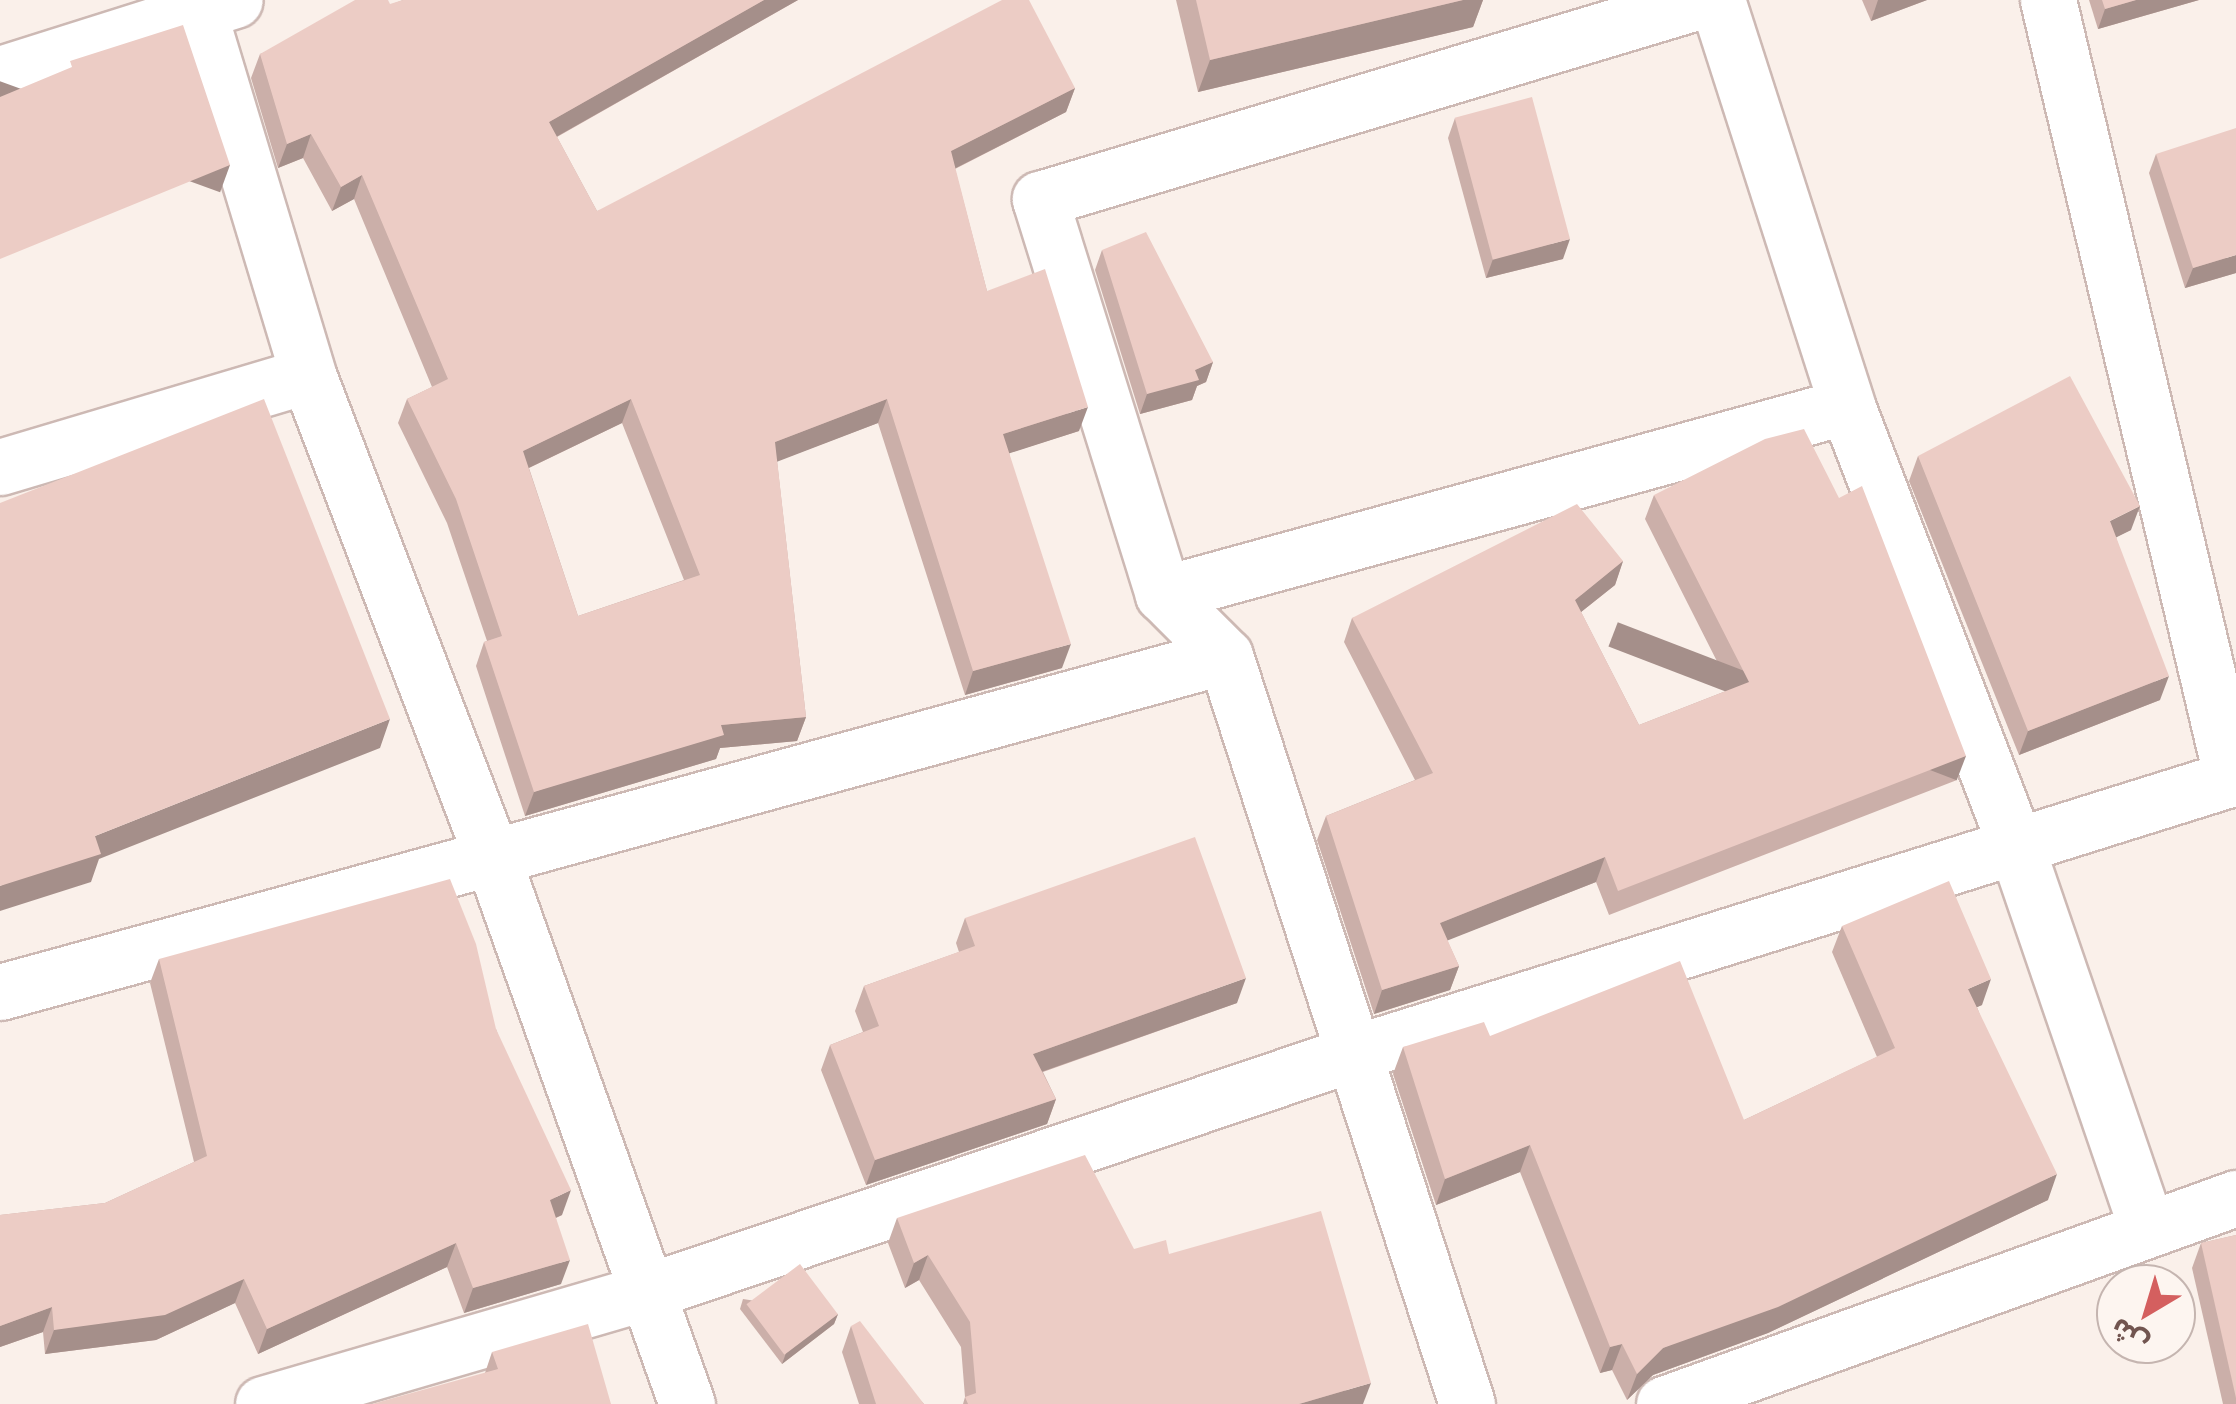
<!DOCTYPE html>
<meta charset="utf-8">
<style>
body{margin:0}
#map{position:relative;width:2236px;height:1404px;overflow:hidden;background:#faf0ea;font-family:Quicksand,"Noto Sans Arabic",sans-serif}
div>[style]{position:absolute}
.roads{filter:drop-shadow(2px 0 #cdb9b4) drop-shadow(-2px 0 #cdb9b4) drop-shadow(0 2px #cdb9b4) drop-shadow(0 -2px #cdb9b4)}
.minor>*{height:55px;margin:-27.5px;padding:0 27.5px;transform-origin:27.5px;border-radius:27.5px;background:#fff}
.tertiary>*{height:55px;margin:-27.5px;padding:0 27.5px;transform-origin:27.5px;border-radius:27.5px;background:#fff}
.wall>*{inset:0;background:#cbafa9}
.shaded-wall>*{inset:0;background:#a58f8a;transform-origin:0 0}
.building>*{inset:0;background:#ecccc5;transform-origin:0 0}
span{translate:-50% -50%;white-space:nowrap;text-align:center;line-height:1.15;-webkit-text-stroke:9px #fdf5f0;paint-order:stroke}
.north{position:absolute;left:2096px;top:1264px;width:100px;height:100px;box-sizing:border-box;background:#fdf5f0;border:2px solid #c5b5b0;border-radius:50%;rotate:218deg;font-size:28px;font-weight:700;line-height:40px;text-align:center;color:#725550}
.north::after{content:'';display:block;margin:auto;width:35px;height:45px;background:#d45f5f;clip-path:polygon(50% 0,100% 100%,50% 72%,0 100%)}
</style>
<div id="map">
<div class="roads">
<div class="minor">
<div style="left:1717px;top:0;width:426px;rotate:72.2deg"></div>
<div style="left:1847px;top:406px;width:471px;rotate:69deg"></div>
<div style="left:2016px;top:846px;width:401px;rotate:71.1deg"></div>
<div style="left:2048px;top:0;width:800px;rotate:76.71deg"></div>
<div style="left:0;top:74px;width:246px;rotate:-17.5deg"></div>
<div style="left:0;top:467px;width:321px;rotate:-16.6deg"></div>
<div style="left:1163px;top:594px;width:709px;rotate:-15.37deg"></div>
<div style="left:0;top:992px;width:1270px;rotate:-15.34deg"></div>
<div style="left:263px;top:1404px;width:399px;rotate:-16.3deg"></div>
<div style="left:646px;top:1292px;width:747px;rotate:-18.65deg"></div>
<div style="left:1354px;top:1053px;width:924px;rotate:-17.38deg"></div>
<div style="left:1467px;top:1404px;width:786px;rotate:-107.93deg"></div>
<div style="left:1225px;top:656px;width:88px;rotate:-135deg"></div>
<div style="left:1163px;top:594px;width:414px;rotate:-107.3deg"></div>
<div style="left:1040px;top:199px;width:692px;rotate:-16.71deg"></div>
<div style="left:1664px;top:1404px;width:608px;rotate:-19.81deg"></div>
</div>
<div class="tertiary">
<div style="left:195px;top:0;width:392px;rotate:73.2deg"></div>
<div style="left:308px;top:375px;width:513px;rotate:69.09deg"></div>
<div style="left:491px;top:854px;width:584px;rotate:70.39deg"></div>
</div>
</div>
<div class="wall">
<div style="clip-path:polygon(evenodd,403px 0,798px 0,557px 137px,597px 211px,1075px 88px,1066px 112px,955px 169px,987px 291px,1079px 431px,1009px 453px,1062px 668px,965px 695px,878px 423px,777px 461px,806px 717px,797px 741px,720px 748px,716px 759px,525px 816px,476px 666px,484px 642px,487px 641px,447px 523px,398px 423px,407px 399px,432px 387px,354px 199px,332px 211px,303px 158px,278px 168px,251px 78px,260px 54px,403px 0,622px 423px,684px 580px,578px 616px,529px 468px,622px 423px)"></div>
<div style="clip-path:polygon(1176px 0,1483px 0,1473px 27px,1198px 92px)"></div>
<div style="clip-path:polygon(1862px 0,1927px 0,1871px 21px)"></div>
<div style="clip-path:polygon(2089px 0,2199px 0,2098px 29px)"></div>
<div style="clip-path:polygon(1455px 118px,1563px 259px,1486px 278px,1448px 138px)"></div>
<div style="clip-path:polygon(2156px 154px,2236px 273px,2185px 288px,2149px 173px)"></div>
<div style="clip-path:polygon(1102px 250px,1213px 362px,1206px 382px,1197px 386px,1192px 400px,1140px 414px,1095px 270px)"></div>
<div style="clip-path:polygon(1918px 456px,2131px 530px,2116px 537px,2160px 700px,2019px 755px,1909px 481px)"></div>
<div style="clip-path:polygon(1654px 495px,1957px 780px,1609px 915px,1596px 882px,1447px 940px,1459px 966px,1450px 990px,1374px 1014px,1317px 840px,1326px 816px,1415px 780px,1344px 642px,1352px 618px,1623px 561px,1615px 585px,1581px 612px,1639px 725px,1731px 689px,1645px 519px)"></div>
<div style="clip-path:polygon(965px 918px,1237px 1003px,1043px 1072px,1056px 1099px,1047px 1124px,866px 1185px,821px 1070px,830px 1045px,863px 1032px,855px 1011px,864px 986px,959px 952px,956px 943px)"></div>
<div style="clip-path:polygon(1842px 926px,1982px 1005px,1977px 1007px,2048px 1200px,1768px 1333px,1653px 1375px,1627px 1400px,1612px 1370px,1600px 1373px,1520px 1172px,1436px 1205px,1393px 1074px,1403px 1047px,1490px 1036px,1744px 1120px,1877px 1057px,1832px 952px)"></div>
<div style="clip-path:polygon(159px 959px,496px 1029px,562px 1215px,556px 1218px,561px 1284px,464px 1313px,447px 1267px,258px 1354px,235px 1303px,156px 1340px,45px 1354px,43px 1332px,0 1347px,0 1215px,105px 1203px,194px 1162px,150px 983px)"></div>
<div style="clip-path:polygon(897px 1218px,1169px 1254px,1363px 1404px,963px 1404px,965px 1397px,961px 1347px,919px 1280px,905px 1288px,888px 1243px)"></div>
<div style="clip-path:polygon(2236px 1235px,2236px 1404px,2223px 1404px,2192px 1268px,2201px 1243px)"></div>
<div style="clip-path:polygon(743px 1299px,838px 1314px,834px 1324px,782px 1364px,740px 1309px)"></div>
<div style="clip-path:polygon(851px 1326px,924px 1404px,859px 1404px,842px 1352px)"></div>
<div style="clip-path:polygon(492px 1352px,611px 1404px,485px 1373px)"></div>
</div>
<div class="shaded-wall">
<div style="clip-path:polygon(764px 0,798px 0,540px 146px,549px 122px)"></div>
<div style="clip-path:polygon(1463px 0,1483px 0,1473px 27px,1198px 92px,1210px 60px)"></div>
<div style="clip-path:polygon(1878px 0,1927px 0,1871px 21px)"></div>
<div style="clip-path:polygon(2136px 0,2199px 0,2098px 29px,2105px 9px)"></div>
<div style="clip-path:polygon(1075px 88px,1066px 112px,942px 175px,951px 151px)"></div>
<div style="clip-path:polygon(311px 134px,303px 158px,278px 168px,287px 144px)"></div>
<div style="left:230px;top:165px;width:29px;height:248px;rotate:110deg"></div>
<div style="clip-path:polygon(362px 175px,354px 199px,332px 211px,341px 187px)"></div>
<div style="clip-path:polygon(1570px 239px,1563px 259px,1486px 278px,1493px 259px)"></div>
<div style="clip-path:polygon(2236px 255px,2236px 273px,2185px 288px,2193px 268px)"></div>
<div style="clip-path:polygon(1213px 362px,1206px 382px,1197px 386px,1192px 400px,1140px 414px,1147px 394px,1195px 370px)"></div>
<div style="clip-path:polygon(631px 399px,622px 423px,514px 475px,523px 451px)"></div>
<div style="clip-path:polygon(887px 399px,878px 423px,766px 466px,775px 442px)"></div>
<div style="clip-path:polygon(1088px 407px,1079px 431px,995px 458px,1003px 434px)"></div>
<div style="clip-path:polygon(2140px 506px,2131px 530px,2101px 545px,2110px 521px)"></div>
<div style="clip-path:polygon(1623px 561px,1615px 585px,1566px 624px,1575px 600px)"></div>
<div style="clip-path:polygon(1071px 644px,1062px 668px,965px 695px,973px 671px)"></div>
<div style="clip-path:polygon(2169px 676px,2160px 700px,2019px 755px,2028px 731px)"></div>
<div style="clip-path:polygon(806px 717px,797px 741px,720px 748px,716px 759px,525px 816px,534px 792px,721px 725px)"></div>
<div style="clip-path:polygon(390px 719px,380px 748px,99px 859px,91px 882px,0 911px,0 886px,95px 836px)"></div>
<div style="left:1966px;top:756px;width:26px;height:373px;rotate:111deg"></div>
<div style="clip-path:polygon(1605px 857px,1596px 882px,1431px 947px,1440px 923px)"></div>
<div style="clip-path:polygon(1459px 966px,1450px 990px,1374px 1014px,1382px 990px)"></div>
<div style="clip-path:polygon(1246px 978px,1237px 1003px,1024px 1078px,1033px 1054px)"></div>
<div style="clip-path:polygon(1991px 979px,1982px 1005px,1959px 1015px,1968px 989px)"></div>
<div style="clip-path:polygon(1056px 1099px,1047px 1124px,866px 1185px,875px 1160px)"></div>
<div style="clip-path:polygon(1530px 1145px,1520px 1172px,1436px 1205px,1445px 1179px)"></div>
<div style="clip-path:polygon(2057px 1174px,2048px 1200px,1768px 1333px,1653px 1375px,1627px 1400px,1637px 1374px,1663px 1348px)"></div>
<div style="clip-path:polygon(571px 1190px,562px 1215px,541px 1224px,550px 1200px)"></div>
<div style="clip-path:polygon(456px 1243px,447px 1267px,258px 1354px,267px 1329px)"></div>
<div style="clip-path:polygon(928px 1255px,919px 1280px,905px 1288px,914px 1263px)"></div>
<div style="clip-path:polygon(570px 1260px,561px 1284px,464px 1313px,473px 1288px)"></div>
<div style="clip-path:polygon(244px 1279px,235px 1303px,156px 1340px,45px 1354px,54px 1330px)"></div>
<div style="clip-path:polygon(52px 1307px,43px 1332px,0 1347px,0 1326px)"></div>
<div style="clip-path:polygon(838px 1314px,834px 1324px,782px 1364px,786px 1353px)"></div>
<div style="clip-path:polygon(1622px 1344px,1612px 1370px,1600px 1373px,1610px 1347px)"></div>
<div style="clip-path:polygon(1371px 1383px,1363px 1404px,1299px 1404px)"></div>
</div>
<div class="building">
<div style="clip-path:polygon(evenodd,355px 0,388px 0,390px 4px,403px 0,764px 0,549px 122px,597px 211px,1002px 0,1029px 0,1075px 88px,951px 151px,987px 291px,1045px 269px,1088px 407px,1003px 434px,1071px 644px,973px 671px,887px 399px,775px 442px,806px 717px,721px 725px,724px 735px,534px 792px,484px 642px,502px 636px,456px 499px,407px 399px,448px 379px,362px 175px,341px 187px,311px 134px,287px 144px,260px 54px,355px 0,631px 399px,700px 575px,578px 616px,523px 451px,631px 399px)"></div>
<div style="clip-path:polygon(1196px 0,1463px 0,1210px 60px)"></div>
<div style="clip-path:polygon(2102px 0,2136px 0,2105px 9px)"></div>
<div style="clip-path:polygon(183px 25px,230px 165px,0 259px,0 97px,72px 67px,70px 61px)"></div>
<div style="left:1532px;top:97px;width:147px;height:80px;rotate:75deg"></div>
<div style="clip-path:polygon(2236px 128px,2236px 255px,2193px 268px,2156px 154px)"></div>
<div style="clip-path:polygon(1146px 232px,1213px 362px,1195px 370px,1199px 380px,1147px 394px,1102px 250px)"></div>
<div style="clip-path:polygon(2070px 376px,2140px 506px,2110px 521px,2169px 676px,2028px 731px,1918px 456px)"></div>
<div style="clip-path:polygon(264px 399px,390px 719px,95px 836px,101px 854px,0 886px,0 503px)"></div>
<div style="clip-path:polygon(1804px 429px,1839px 498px,1862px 486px,1966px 756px,1618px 891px,1605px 857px,1440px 923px,1459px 966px,1382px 990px,1326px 816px,1433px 773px,1352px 618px,1577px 504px,1623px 561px,1575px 600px,1639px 725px,1749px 682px,1654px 495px,1765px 439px)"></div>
<div style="clip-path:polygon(1195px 837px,1246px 978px,1033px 1054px,1056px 1099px,875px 1160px,830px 1045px,879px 1026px,864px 986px,975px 946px,965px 918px)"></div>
<div style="clip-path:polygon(450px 879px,476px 944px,496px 1029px,571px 1190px,550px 1200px,570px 1260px,473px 1288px,456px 1243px,267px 1329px,244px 1279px,165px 1315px,54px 1330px,52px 1307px,0 1326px,0 1215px,105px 1203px,207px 1156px,159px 959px)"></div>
<div style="clip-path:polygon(1949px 881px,1991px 979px,1968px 989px,2057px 1174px,1778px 1307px,1663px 1348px,1637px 1374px,1622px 1344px,1610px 1347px,1530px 1145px,1445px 1179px,1403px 1047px,1484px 1022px,1490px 1036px,1680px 961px,1744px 1120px,1895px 1048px,1842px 926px)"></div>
<div style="clip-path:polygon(1085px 1155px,1134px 1249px,1166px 1240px,1169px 1254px,1321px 1211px,1371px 1383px,1299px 1404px,968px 1404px,965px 1397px,976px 1393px,970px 1322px,928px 1255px,914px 1263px,897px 1218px)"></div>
<div style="clip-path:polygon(2236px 1235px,2236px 1398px,2201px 1243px)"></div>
<div style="left:800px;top:1264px;width:63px;height:67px;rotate:53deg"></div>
<div style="clip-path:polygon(860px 1321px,924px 1404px,876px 1404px,851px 1326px)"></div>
<div style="clip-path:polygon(588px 1324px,611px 1404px,372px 1404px,498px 1369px,492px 1352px)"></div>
</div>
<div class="north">ش</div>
</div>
